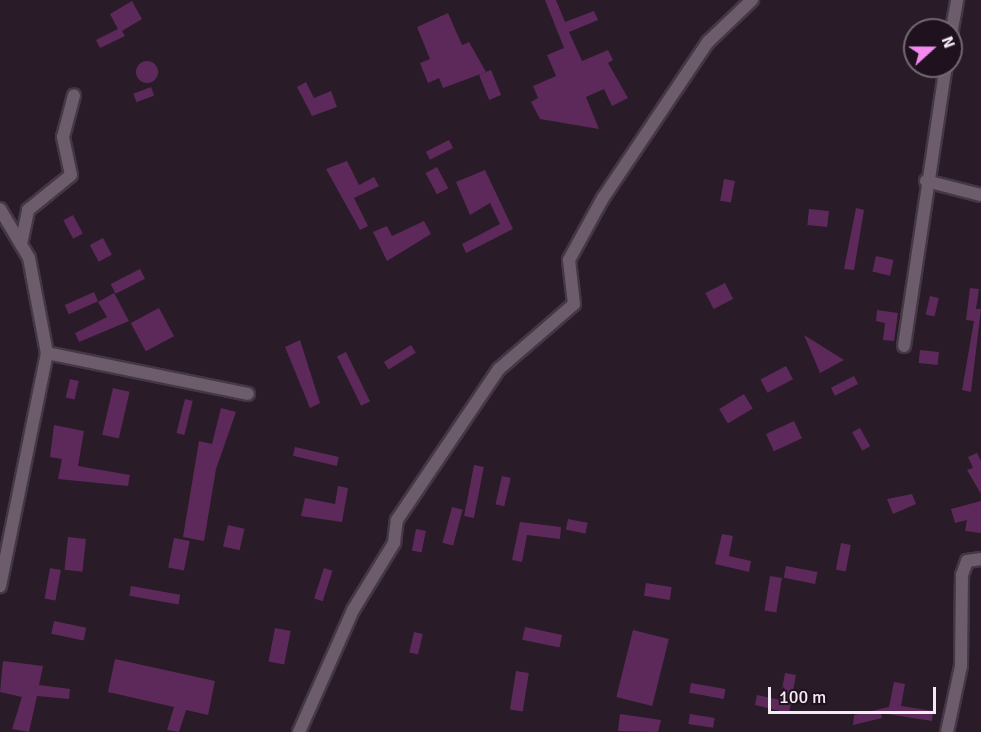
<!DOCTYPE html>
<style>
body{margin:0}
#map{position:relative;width:981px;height:732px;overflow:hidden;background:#291b28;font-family:Signika,sans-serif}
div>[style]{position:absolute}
.building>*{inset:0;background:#5d295b;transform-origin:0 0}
.round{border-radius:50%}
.roads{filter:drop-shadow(2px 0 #433843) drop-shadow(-2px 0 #433843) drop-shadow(0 2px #433843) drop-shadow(0 -2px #433843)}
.minor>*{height:12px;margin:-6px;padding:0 6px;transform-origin:6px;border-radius:6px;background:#6d5c6c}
span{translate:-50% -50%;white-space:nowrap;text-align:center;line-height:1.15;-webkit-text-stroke:4.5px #1f121e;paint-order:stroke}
.north{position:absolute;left:903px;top:18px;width:60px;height:60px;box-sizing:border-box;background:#1f121e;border:2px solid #746873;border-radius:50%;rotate:69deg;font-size:16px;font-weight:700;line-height:24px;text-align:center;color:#f4eaf3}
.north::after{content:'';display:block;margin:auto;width:21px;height:27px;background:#f489f0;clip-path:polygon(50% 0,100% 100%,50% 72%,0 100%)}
.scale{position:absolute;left:768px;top:687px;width:168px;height:27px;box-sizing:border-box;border:3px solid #f4eaf3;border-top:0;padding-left:8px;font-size:18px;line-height:21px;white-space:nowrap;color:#f4eaf3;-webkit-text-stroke:4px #1f121e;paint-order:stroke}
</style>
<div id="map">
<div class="building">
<div style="clip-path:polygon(545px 0,556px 0,565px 22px,594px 11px,598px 20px,569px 32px,582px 61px,608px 50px,613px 60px,608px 63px,628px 98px,612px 106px,604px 89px,586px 97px,599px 129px,540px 119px,531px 102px,538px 98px,533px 86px,556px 76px,547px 55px,564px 48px)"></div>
<div style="clip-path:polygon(132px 1px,142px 19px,122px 31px,125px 36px,100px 48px,96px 40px,118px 29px,110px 14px)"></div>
<div style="clip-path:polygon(448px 13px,462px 45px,469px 42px,486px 72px,443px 88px,439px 78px,428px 83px,420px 63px,430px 59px,417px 27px)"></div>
<div class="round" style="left:136px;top:61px;width:22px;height:22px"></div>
<div style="left:491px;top:70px;width:27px;height:13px;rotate:68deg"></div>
<div style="clip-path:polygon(306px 82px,314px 98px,331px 91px,337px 107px,312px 116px,297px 87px)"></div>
<div style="left:151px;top:87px;width:9px;height:19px;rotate:69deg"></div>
<div style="left:449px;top:140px;width:9px;height:26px;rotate:63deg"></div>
<div style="clip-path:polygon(347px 161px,359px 185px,374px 177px,379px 186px,354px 198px,368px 226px,360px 230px,326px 169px)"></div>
<div style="left:437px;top:167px;width:24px;height:13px;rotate:62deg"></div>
<div style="clip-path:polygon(485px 170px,513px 229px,466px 253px,462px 244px,500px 224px,490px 203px,470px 215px,456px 182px)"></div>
<div style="left:724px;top:179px;width:11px;height:22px;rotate:10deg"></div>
<div style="clip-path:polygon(856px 208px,864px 210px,854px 270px,844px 269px)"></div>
<div style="left:809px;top:209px;width:20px;height:16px;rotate:6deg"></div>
<div style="left:73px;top:215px;width:21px;height:11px;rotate:62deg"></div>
<div style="clip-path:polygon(424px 221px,431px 234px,387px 261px,373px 232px,387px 226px,392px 236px)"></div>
<div style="left:103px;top:238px;width:19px;height:15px;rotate:62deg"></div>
<div style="left:876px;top:256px;width:18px;height:16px;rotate:13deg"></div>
<div style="left:140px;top:269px;width:11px;height:33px;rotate:63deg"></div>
<div style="left:725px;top:283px;width:18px;height:22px;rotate:63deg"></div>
<div style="clip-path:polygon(970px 288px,979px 289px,976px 309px,981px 309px,971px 392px,962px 390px,974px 321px,966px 320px)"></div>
<div style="left:94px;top:292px;width:10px;height:32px;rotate:66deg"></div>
<div style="clip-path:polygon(114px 293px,129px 321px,79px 342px,75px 333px,107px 317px,98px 302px)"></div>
<div style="left:930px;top:296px;width:9px;height:19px;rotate:13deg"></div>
<div style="left:159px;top:308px;width:32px;height:32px;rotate:62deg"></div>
<div style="clip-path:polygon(877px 310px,898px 313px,894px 341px,883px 340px,885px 323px,876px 321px)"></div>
<div style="clip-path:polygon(804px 335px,844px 360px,820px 373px)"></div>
<div style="clip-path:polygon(300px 340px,320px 403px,310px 408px,285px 347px)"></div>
<div style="left:411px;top:345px;width:9px;height:32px;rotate:58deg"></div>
<div style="left:920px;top:350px;width:19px;height:13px;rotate:6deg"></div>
<div style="left:346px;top:352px;width:55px;height:10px;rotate:64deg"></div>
<div style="left:786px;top:366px;width:15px;height:29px;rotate:62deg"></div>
<div style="left:854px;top:376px;width:9px;height:26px;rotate:63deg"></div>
<div style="left:70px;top:379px;width:9px;height:19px;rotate:13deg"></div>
<div style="left:113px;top:388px;width:17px;height:48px;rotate:13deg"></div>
<div style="left:744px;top:394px;width:17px;height:29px;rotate:59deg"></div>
<div style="left:185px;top:399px;width:8px;height:35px;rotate:14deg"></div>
<div style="clip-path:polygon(221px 408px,236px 412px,216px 469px,204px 541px,183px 537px,199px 441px,212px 444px)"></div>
<div style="left:794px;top:421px;width:19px;height:31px;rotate:65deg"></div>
<div style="clip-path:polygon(54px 425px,84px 431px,78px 466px,130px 475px,128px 486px,58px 479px,62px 459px,50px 457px)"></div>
<div style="left:860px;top:428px;width:21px;height:9px;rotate:61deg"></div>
<div style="left:295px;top:447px;width:45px;height:9px;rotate:13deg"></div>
<div style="clip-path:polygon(977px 453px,981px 461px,981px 494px,967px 470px,973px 468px,968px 457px)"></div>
<div style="left:474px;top:465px;width:10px;height:52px;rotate:11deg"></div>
<div style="left:502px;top:476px;width:9px;height:29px;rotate:13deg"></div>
<div style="clip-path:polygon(338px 486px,348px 488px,342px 522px,301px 516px,305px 498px,335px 504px)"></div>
<div style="clip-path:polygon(912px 494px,916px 504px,893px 514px,887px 499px)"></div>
<div style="clip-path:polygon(981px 501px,981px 533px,965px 531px,967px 520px,955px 523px,951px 509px)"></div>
<div style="left:452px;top:507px;width:11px;height:37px;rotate:15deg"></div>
<div style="left:568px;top:519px;width:20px;height:11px;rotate:11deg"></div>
<div style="clip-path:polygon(520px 522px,561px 527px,560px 539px,527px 535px,522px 562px,512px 560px)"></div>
<div style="left:228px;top:525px;width:17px;height:22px;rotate:13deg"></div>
<div style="left:416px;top:529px;width:10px;height:22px;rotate:11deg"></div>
<div style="clip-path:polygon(722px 534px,733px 536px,729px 556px,751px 561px,749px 572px,715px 564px)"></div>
<div style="left:68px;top:537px;width:18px;height:33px;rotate:6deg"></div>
<div style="left:174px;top:538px;width:16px;height:30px;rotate:11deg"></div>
<div style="left:841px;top:543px;width:10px;height:27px;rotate:11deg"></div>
<div style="left:786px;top:566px;width:32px;height:12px;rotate:11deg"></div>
<div style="left:50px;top:568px;width:11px;height:31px;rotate:10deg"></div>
<div style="left:324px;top:568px;width:9px;height:32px;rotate:18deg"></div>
<div style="left:770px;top:576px;width:12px;height:35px;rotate:9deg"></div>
<div style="left:646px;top:583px;width:26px;height:13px;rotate:9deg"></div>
<div style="left:131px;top:586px;width:50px;height:10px;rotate:10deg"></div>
<div style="left:54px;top:621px;width:33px;height:13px;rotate:12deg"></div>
<div style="left:525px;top:627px;width:38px;height:13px;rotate:12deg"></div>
<div style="left:275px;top:628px;width:16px;height:34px;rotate:11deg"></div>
<div style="left:633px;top:630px;width:37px;height:69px;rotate:14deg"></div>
<div style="left:414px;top:632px;width:9px;height:21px;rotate:13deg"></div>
<div style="clip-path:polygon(115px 659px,215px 681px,208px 715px,186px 710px,179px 732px,167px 730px,174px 707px,108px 692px)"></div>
<div style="clip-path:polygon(3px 661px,43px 666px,39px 685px,70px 689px,69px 699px,37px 696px,29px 732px,12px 729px,22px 697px,0 692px)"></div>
<div style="left:516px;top:671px;width:13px;height:39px;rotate:9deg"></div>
<div style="clip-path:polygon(785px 673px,796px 675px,789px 713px,755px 705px,757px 695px,780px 700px)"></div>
<div style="clip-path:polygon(894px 682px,905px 684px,901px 706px,933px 711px,932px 721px,881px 713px,882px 718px,853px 725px,854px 715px,889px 707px)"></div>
<div style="left:691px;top:683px;width:35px;height:10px;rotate:10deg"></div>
<div style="clip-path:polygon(620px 714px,661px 720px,658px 732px,618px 731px)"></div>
<div style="left:690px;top:714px;width:25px;height:10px;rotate:9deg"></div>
</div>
<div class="roads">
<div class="minor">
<div style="left:951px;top:35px;width:36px;rotate:-80deg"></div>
<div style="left:926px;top:181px;width:57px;rotate:14.3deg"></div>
<div style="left:0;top:209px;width:57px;rotate:59.4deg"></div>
<div style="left:29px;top:258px;width:97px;rotate:79.3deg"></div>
<div style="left:47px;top:353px;width:238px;rotate:101.4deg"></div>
<div style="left:21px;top:244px;width:35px;rotate:-78deg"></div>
<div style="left:28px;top:210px;width:55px;rotate:-39.1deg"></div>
<div style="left:71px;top:175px;width:39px;rotate:-102deg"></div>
<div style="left:63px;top:137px;width:43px;rotate:-75.3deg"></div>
<div style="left:904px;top:346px;width:283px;rotate:-81.5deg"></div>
<div style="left:47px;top:353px;width:205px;rotate:11.5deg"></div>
<div style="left:299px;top:732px;width:133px;rotate:-66.1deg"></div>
<div style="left:353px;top:610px;width:79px;rotate:-58.5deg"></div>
<div style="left:394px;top:543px;width:23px;rotate:-83deg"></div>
<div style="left:397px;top:520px;width:182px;rotate:-56deg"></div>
<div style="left:499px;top:369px;width:99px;rotate:-40.9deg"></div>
<div style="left:574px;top:304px;width:44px;rotate:-96.5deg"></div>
<div style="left:569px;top:260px;width:71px;rotate:-61.3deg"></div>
<div style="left:603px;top:198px;width:188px;rotate:-56.1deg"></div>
<div style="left:708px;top:42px;width:61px;rotate:-43.7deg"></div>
<div style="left:947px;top:732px;width:67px;rotate:-78deg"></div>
<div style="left:961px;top:666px;width:91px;rotate:-89.4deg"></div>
<div style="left:962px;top:575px;width:15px;rotate:-70deg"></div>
<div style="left:967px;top:561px;width:14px;rotate:-8deg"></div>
</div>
</div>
<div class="north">N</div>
<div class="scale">100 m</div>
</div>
